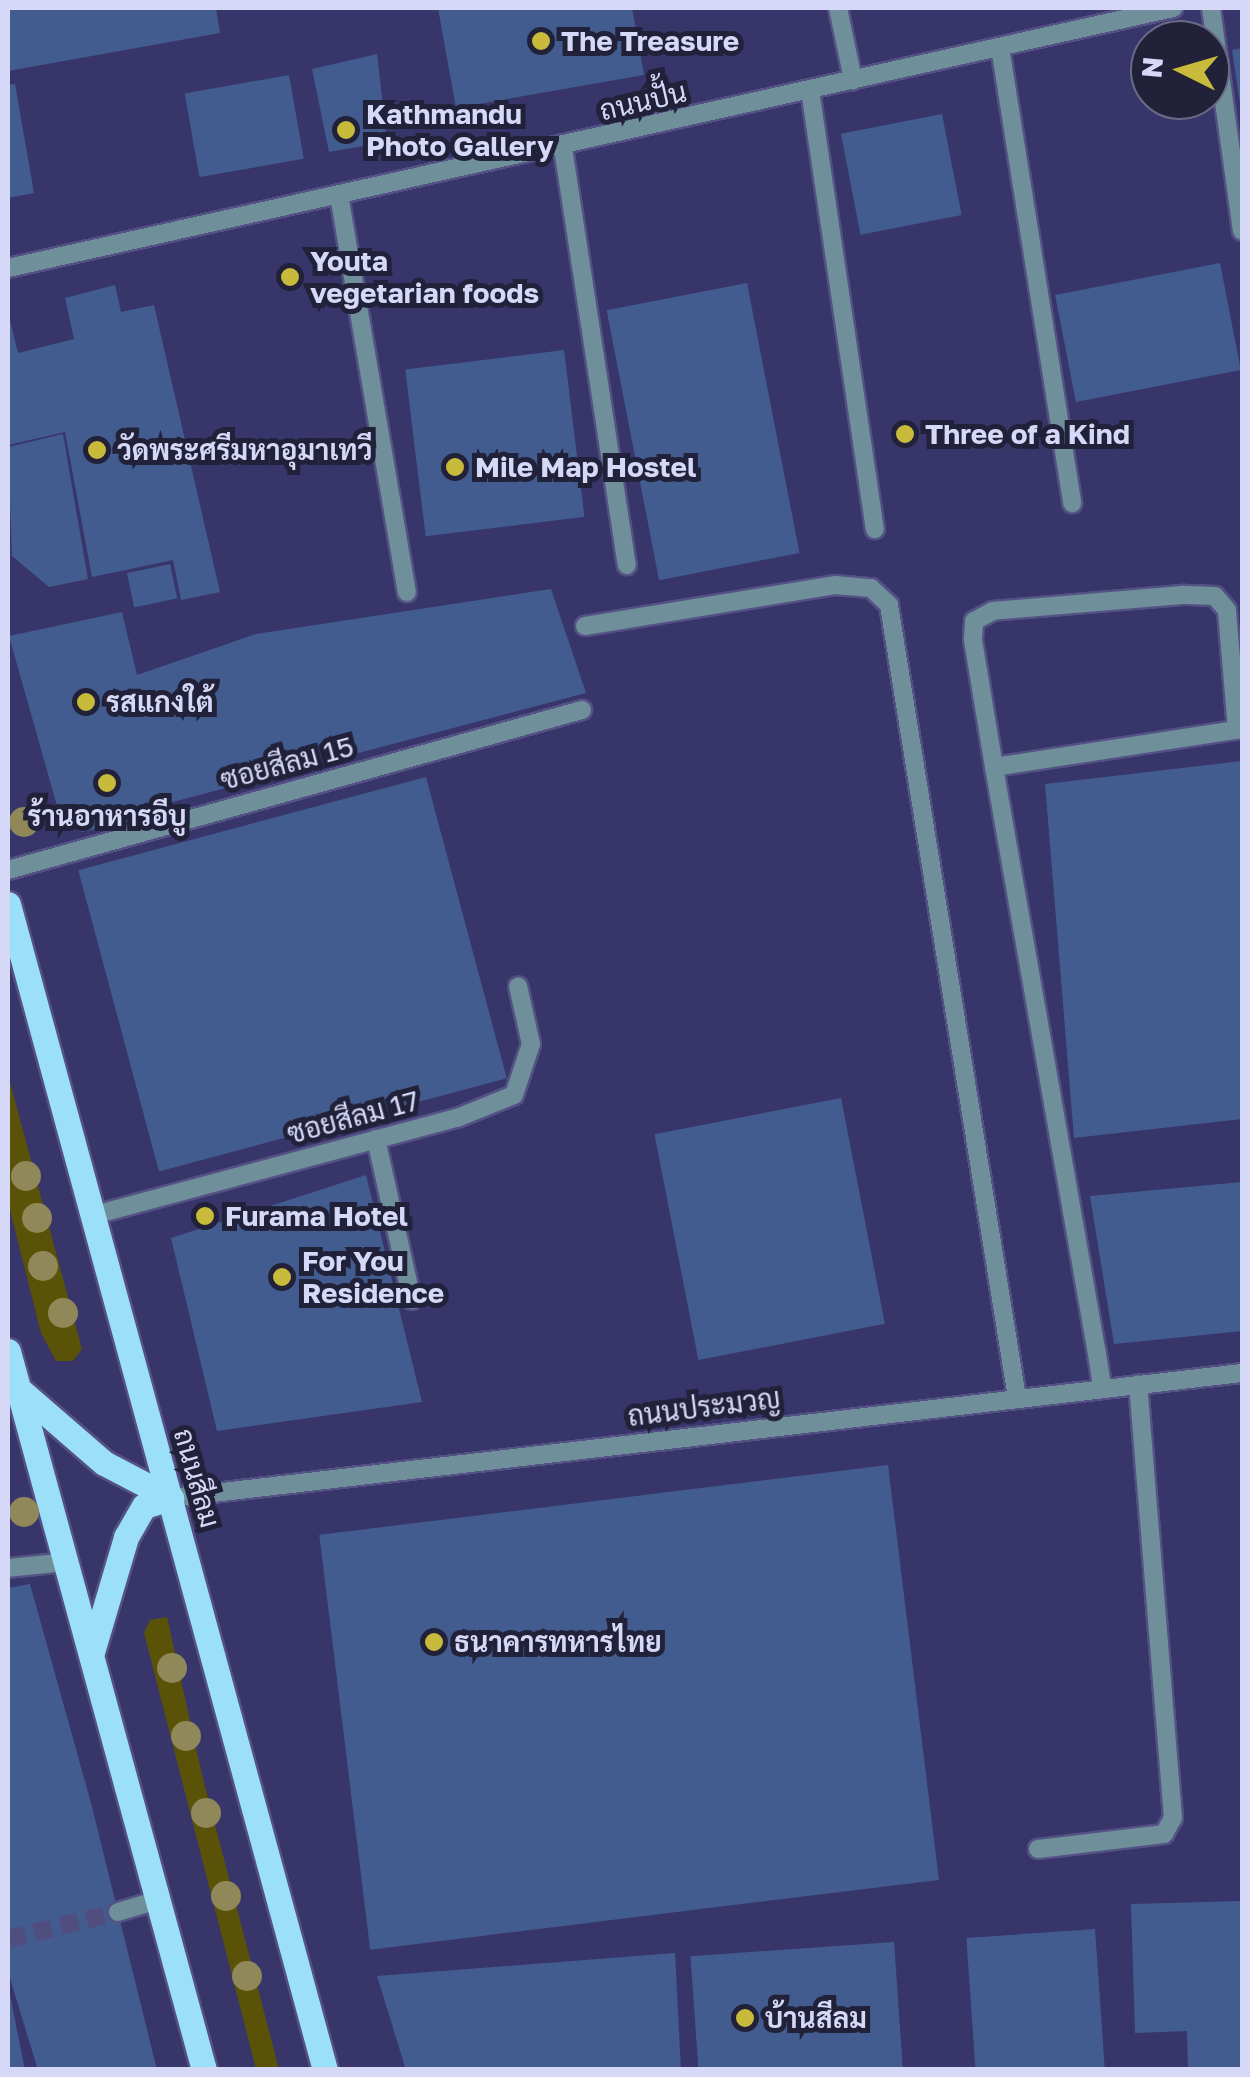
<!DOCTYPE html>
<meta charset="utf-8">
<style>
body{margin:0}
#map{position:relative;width:1250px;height:2077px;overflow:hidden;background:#38356a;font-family:"Golos Text",Sarabun,sans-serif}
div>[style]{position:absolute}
.green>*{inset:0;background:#5a5307}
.building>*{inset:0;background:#435c90;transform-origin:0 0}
.minor-tunnel>*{height:18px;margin-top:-9px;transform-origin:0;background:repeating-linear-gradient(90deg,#504d7f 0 18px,transparent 0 27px)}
.roads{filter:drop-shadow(2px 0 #545284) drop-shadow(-2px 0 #545284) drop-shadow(0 2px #545284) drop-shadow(0 -2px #545284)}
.minor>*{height:18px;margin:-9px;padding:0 9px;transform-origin:9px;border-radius:9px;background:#6f8f9b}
.major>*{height:25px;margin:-12.5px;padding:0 12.5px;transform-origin:12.5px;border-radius:12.5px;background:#9cdff9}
.trees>*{width:30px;height:30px;margin:-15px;border-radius:50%;background:#918859}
.dots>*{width:28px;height:28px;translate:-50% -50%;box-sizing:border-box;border:5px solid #212139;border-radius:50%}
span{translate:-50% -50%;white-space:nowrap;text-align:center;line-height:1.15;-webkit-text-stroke:10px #212139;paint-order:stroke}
.poi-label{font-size:28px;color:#d6d8f8;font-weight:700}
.left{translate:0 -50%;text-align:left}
.street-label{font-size:28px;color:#d6d8f8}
.frame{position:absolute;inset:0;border:10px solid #d6d8f8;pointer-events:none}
.north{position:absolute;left:1130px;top:20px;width:100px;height:100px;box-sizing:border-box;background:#212139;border:2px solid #696a85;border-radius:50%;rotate:275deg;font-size:28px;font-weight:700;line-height:40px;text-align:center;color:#d6d8f8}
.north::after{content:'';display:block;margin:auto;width:35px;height:45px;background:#c8bb3b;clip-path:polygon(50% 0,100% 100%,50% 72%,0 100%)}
</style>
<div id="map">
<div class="green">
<div style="clip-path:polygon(8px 1075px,82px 1349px,73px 1361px,56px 1361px,41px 1333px,8px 1202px)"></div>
<div style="clip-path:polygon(167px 1617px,202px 1775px,279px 2069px,256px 2069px,144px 1633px,150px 1620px)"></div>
</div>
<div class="building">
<div style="clip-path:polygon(8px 8px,216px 8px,220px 33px,8px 71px)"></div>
<div style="clip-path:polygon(438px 8px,632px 8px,644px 75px,456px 108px)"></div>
<div style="clip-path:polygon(1242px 48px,1242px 103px,1240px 103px,1232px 50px)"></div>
<div style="clip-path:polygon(377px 54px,387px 142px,329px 152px,312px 69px)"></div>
<div style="left:289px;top:75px;width:85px;height:106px;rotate:80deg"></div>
<div style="clip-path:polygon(15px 84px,34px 193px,8px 198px,8px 85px)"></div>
<div style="left:942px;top:114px;width:103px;height:103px;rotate:79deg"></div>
<div style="left:1220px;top:263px;width:109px;height:168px;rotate:79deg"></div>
<div style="left:747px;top:283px;width:275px;height:143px;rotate:79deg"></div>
<div style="clip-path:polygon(115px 285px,121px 312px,154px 305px,220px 592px,181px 600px,173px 560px,92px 577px,65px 432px,8px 445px,8px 312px,18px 353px,74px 339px,65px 298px)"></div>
<div style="left:564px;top:350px;width:168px;height:160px;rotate:83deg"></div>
<div style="clip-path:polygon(63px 434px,88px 579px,49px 587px,12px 556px,8px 447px)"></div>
<div style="left:170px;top:564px;width:35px;height:44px;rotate:78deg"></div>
<div style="clip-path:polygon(551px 589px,586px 693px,169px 803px,170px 813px,82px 832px,59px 813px,9px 636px,122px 612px,137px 675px,256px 634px)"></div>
<div style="clip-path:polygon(1242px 761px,1242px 1119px,1074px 1138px,1045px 784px)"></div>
<div style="left:426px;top:777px;width:312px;height:360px;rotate:75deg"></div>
<div style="left:841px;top:1098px;width:230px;height:190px;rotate:79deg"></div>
<div style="clip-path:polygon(366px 1175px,422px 1402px,217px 1431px,171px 1238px)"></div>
<div style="clip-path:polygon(1242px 1182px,1242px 1331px,1114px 1344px,1090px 1196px)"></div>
<div style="left:888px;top:1465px;width:418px;height:573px;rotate:83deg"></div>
<div style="clip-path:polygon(30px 1584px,91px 1803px,157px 2070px,38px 2070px,8px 1972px,8px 1588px)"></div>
<div style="clip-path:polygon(1242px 1901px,1242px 2070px,1188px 2070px,1187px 2031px,1135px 2033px,1131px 1904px)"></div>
<div style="left:1095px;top:1929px;width:141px;height:129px;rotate:86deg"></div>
<div style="left:894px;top:1942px;width:128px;height:204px;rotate:86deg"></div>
<div style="clip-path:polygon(675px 1953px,681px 2070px,406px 2070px,377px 1976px)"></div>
<div style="clip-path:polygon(8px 1990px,9px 1990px,25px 2070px,8px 2070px)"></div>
</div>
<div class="minor-tunnel">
<div style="left:8px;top:1939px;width:113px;rotate:-13.8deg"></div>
</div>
<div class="roads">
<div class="minor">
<div style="left:838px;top:8px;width:74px;rotate:78.2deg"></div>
<div style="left:1211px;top:8px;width:225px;rotate:82.1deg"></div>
<div style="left:1000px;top:47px;width:462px;rotate:81deg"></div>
<div style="left:810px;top:90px;width:444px;rotate:81.6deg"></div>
<div style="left:563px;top:148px;width:422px;rotate:81.3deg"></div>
<div style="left:339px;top:195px;width:403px;rotate:80.3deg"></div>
<div style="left:8px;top:268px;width:1194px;rotate:-12.58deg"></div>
<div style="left:585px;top:626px;width:253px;rotate:-9.3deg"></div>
<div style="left:835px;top:585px;width:36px;rotate:5deg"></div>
<div style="left:871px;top:588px;width:25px;rotate:43deg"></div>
<div style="left:889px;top:605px;width:803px;rotate:80.83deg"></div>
<div style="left:994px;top:767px;width:246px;rotate:-8.7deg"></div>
<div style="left:1237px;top:730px;width:120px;rotate:-94.8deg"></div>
<div style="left:1227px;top:610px;width:18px;rotate:-131deg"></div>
<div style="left:1215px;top:596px;width:33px;rotate:-178deg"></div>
<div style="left:1182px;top:595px;width:190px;rotate:175.2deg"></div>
<div style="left:993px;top:611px;width:21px;rotate:152deg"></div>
<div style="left:974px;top:621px;width:19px;rotate:93deg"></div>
<div style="left:973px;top:640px;width:129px;rotate:80.6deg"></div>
<div style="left:994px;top:767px;width:596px;rotate:80.05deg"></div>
<div style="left:1097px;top:1354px;width:33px;rotate:81deg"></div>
<div style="left:8px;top:870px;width:596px;rotate:-15.58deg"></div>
<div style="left:376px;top:1139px;width:165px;rotate:77.4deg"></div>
<div style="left:94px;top:1215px;width:376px;rotate:-15deg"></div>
<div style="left:457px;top:1118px;width:61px;rotate:-22deg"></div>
<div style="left:514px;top:1095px;width:54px;rotate:-71.6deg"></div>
<div style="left:531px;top:1044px;width:59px;rotate:-102.6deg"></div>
<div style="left:171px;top:1498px;width:1078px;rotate:-6.66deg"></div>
<div style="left:8px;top:1568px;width:59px;rotate:-5.8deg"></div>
<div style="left:1038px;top:1849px;width:127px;rotate:-6.8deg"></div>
<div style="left:1164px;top:1834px;width:18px;rotate:-61deg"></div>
<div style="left:1173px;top:1818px;width:435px;rotate:-94.6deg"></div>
<div style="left:118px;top:1912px;width:42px;rotate:-16.7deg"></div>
</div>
<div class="major">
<div style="left:8px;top:904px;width:1208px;rotate:74.79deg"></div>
<div style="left:8px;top:1351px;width:745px;rotate:74.75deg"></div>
<div style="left:22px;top:1392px;width:108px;rotate:40.9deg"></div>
<div style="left:104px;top:1463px;width:76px;rotate:27.6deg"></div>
<div style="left:92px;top:1652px;width:120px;rotate:-73.5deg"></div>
<div style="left:126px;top:1537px;width:36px;rotate:-60deg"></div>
<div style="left:144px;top:1506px;width:28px;rotate:-17deg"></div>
</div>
</div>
<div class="trees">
<div style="left:24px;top:822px"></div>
<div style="left:26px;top:1176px"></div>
<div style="left:37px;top:1218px"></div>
<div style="left:43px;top:1266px"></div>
<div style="left:63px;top:1313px"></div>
<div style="left:24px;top:1512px"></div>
<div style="left:172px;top:1668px"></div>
<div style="left:186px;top:1736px"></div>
<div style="left:206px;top:1813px"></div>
<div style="left:226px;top:1896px"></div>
<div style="left:247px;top:1976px"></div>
</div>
<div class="dots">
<div style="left:541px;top:41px;background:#c8bb3b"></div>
<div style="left:346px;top:130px;background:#c8bb3b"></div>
<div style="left:290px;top:277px;background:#c8bb3b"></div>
<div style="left:905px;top:434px;background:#c8bb3b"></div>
<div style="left:97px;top:450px;background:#c8bb3b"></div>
<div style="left:455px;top:467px;background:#c8bb3b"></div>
<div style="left:86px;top:702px;background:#c8bb3b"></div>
<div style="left:107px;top:783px;background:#c8bb3b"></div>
<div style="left:205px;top:1216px;background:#c8bb3b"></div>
<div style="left:282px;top:1277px;background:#c8bb3b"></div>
<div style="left:434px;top:1642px;background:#c8bb3b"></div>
<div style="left:745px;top:2018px;background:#c8bb3b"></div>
</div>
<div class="poi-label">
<span class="left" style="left:561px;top:41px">The Treasure</span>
<span class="left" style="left:366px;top:130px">Kathmandu<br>Photo Gallery</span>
<span class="left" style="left:310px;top:277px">Youta<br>vegetarian foods</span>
<span class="left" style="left:925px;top:434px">Three of a Kind</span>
<span class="left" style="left:117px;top:450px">วัดพระศรีมหาอุมาเทวี</span>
<span class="left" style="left:475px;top:467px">Mile Map Hostel</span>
<span class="left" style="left:106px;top:702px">รสแกงใต้</span>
<span style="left:107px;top:816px">ร้านอาหารอีบู</span>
<span class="left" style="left:225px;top:1216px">Furama Hotel</span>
<span class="left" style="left:302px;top:1277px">For You<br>Residence</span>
<span class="left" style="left:454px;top:1642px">ธนาคารทหารไทย</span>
<span class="left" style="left:765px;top:2018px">บ้านสีลม</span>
</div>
<div class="street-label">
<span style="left:643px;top:101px;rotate:-13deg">ถนนปั้น</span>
<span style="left:287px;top:763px;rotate:-15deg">ซอยสีลม 15</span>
<span style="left:353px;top:1117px;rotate:-15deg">ซอยสีลม 17</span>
<span style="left:704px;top:1407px;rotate:-7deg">ถนนประมวญ</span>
<span style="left:197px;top:1478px;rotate:74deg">ถนนสีลม</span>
</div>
<div class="frame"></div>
<div class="north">N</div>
</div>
